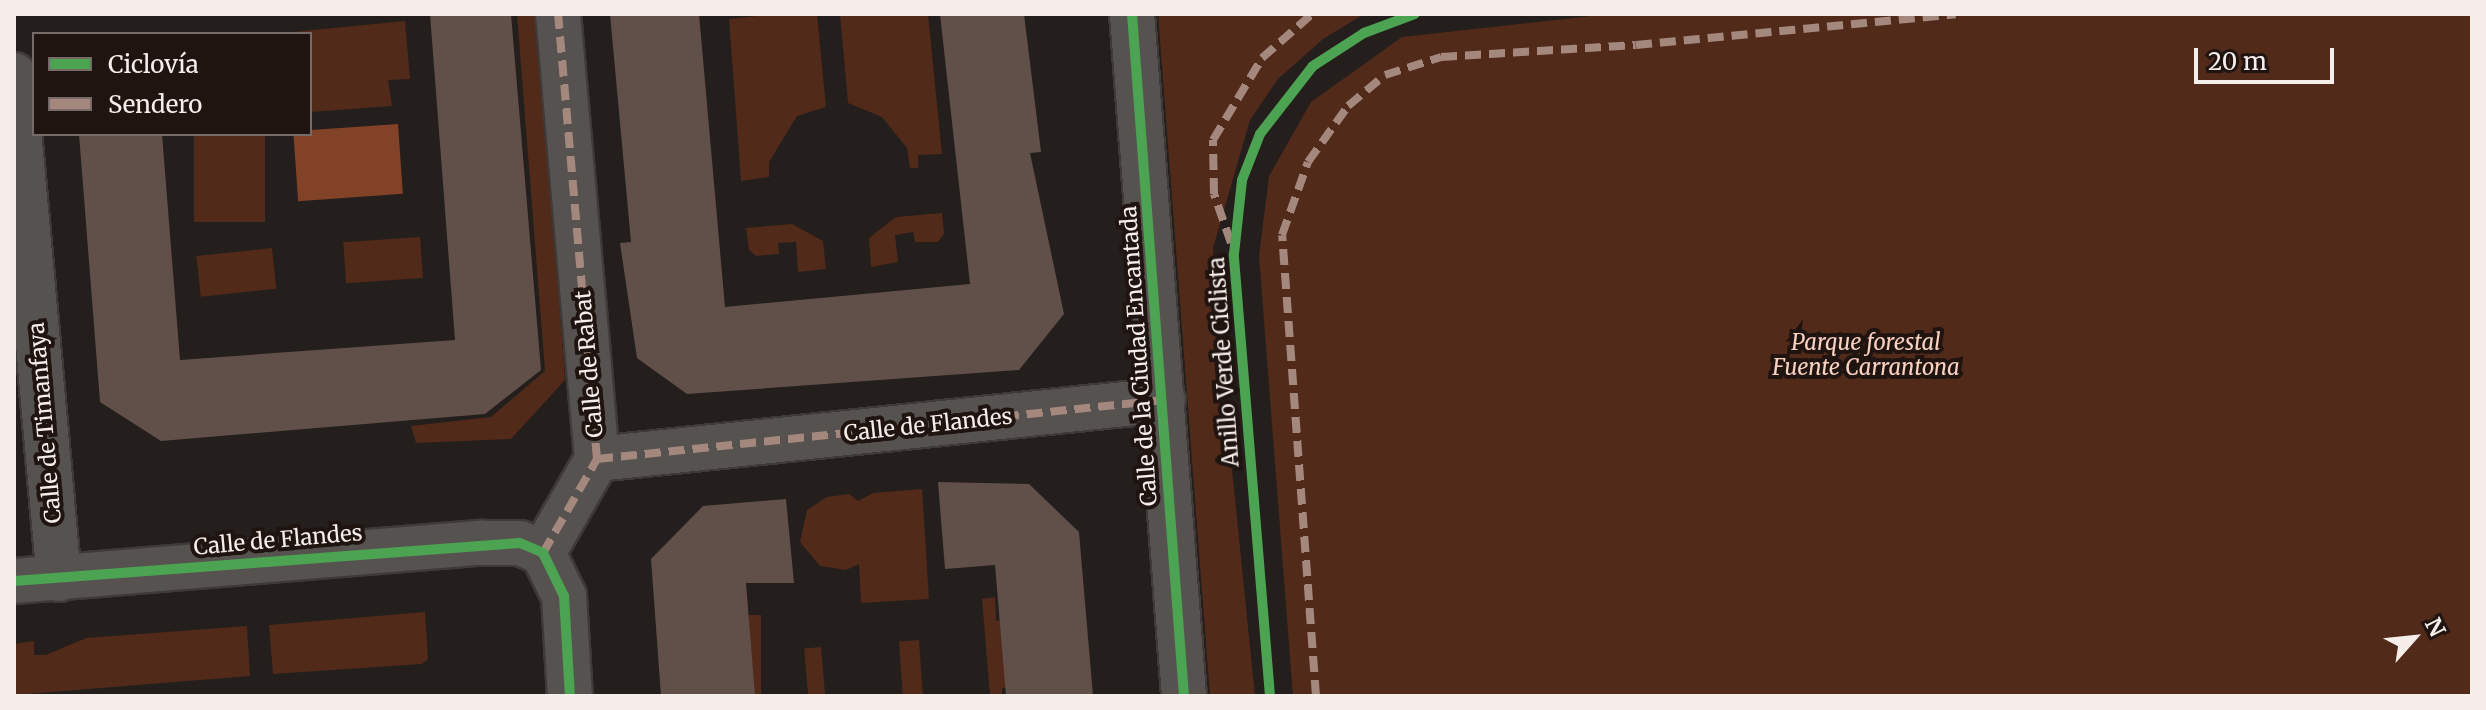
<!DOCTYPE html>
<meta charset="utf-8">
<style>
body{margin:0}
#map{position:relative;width:2486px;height:710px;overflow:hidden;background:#241e1c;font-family:Merriweather,serif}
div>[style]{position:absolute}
.green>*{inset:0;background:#512a1a;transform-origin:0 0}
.water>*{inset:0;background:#824228;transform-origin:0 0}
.building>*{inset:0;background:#615049}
.roads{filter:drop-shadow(2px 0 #3f3a38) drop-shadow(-2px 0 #3f3a38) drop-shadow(0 2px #3f3a38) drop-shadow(0 -2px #3f3a38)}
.street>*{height:44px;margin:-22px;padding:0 22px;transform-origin:22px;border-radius:22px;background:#565250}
.quiet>*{height:8px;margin-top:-4px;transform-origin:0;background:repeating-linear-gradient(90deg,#a5887d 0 16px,transparent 0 24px)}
.cycleway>*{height:10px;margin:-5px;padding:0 5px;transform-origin:5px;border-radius:5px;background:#4ca352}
span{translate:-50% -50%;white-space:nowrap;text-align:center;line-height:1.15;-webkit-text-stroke:8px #1f1410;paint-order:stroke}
.park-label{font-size:22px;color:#fbd1c0;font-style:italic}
.street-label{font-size:22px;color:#f6eeeb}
.frame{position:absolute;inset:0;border:16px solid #f6eeeb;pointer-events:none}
.legend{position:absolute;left:32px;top:32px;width:280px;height:104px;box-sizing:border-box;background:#1f1410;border:2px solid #756b68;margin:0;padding:10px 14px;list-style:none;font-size:24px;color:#f6eeeb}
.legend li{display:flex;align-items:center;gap:16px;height:40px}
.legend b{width:40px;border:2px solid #756b68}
.north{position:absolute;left:2374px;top:598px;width:80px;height:80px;-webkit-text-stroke:6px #1f1410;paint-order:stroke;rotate:63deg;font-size:22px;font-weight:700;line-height:32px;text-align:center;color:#f6eeeb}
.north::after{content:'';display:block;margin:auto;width:28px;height:36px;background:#f6eeeb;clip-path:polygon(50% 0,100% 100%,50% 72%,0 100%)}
.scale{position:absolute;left:2194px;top:48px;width:140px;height:36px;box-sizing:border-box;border:4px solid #f6eeeb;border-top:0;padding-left:10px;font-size:24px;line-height:28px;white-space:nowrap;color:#f6eeeb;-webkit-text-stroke:6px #1f1410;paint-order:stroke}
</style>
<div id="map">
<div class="green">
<div style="clip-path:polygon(517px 14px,537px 14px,565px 380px,511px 439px,416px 443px,411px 426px,491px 417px,545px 371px)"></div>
<div style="clip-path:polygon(777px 14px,817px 14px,826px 107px,797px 116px,769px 162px,769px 177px,741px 181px,729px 19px)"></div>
<div style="clip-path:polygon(840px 14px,928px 14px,942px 154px,918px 155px,918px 168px,910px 168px,907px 148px,882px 117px,848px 103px)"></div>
<div style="clip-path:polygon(1158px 14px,1364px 14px,1323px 39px,1278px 79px,1250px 120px,1213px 248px,1225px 463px,1232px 469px,1255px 696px,1210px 696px)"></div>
<div style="clip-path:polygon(1609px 14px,2472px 14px,2472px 696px,1293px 696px,1259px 256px,1269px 176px,1311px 102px,1402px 37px)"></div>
<div style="clip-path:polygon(405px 21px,410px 79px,388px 80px,392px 106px,310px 112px,310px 34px,273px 34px)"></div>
<div style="left:194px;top:134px;width:71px;height:88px"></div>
<div style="clip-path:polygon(942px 213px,944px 234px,938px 242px,915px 242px,913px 232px,895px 235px,898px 262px,871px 267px,869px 238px,896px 217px)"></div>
<div style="clip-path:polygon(792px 224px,823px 241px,826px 269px,798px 272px,796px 242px,778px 243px,779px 254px,756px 256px,749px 250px,746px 228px)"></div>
<div style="left:420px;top:237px;width:41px;height:77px;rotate:86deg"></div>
<div style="left:272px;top:248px;width:41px;height:76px;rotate:84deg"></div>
<div style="clip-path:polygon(922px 489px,929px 599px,861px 603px,859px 564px,846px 570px,820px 566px,800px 542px,807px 510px,827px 497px,849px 494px,858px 501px,873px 493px)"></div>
<div style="clip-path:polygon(995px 597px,996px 621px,1004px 620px,1009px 688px,1002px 688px,1002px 696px,990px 696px,982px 599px)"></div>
<div style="clip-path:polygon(425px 612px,428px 659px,422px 664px,273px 674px,269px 625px)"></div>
<div style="left:749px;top:615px;width:12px;height:81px"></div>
<div style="clip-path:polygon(247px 626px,250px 676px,14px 695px,14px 644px,34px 641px,34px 655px,46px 655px,86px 638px)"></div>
<div style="left:919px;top:640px;width:56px;height:20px;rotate:86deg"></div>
<div style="left:821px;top:647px;width:49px;height:17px;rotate:85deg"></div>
</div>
<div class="water">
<div style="left:398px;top:124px;width:70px;height:105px;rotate:86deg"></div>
</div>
<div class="building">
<div style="clip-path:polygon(430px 14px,511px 14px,541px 370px,485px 414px,161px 441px,100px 402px,79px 134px,162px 134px,180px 360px,455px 340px)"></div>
<div style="clip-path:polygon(610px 14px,699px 14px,725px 307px,970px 284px,940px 14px,1024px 14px,1041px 152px,1030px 153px,1064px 314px,1019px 370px,687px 394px,637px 358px,620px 243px,631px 242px)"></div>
<div style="clip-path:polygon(938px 482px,1029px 484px,1079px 532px,1093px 696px,1006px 696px,995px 565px,945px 569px)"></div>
<div style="clip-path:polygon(786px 499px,794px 583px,746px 583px,755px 696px,661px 696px,651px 559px,703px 506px)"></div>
</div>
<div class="roads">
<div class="street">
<div style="left:1132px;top:14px;width:684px;rotate:85.64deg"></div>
<div style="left:14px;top:75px;width:506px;rotate:84.9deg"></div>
<div style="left:597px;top:459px;width:569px;rotate:-5.95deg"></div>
<div style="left:543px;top:553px;width:108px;rotate:-60.1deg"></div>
<div style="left:597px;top:459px;width:447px;rotate:-95deg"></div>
<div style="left:543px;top:553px;width:48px;rotate:64deg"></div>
<div style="left:564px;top:596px;width:100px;rotate:86.6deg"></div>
<div style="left:14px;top:581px;width:469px;rotate:-4.7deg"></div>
<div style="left:481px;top:543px;width:39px"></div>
<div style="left:520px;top:543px;width:25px;rotate:23deg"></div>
</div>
</div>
<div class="quiet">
<div style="left:1231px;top:243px;width:52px;rotate:-109.1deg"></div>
<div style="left:1214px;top:194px;width:54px;rotate:-91.1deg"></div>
<div style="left:1213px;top:140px;width:96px;rotate:-59.1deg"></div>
<div style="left:1262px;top:58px;width:67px;rotate:-41.3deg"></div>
<div style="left:597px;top:459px;width:569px;rotate:-5.95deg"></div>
<div style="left:543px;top:553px;width:108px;rotate:-60.1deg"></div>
<div style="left:597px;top:459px;width:447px;rotate:-95deg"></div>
<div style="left:1316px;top:696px;width:462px;rotate:-94.2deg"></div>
<div style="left:1282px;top:235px;width:77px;rotate:-70.4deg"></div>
<div style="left:1308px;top:162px;width:69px;rotate:-54.5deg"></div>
<div style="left:1348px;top:106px;width:48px;rotate:-40deg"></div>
<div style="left:1385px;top:75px;width:59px;rotate:-17.8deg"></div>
<div style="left:1441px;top:57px;width:195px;rotate:-3.5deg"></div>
<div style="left:1636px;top:45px;width:321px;rotate:-5.5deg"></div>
</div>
<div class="cycleway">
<div style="left:1132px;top:14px;width:684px;rotate:85.64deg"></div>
<div style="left:14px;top:581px;width:507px;rotate:-4.29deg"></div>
<div style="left:520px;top:543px;width:25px;rotate:23deg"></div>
<div style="left:543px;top:553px;width:48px;rotate:64deg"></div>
<div style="left:564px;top:596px;width:100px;rotate:86.6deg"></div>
<div style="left:1270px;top:696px;width:443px;rotate:-94.7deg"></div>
<div style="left:1234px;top:254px;width:74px;rotate:-83.8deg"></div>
<div style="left:1242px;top:180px;width:49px;rotate:-68.6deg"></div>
<div style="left:1260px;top:134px;width:86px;rotate:-52.1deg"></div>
<div style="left:1313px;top:66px;width:61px;rotate:-32.9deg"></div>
<div style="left:1364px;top:33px;width:54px;rotate:-20.4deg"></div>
</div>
<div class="park-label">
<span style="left:1866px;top:355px">Parque forestal<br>Fuente Carrantona</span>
</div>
<div class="street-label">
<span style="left:1139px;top:356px;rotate:-94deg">Calle de la Ciudad Encantada</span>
<span style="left:1224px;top:362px;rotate:-94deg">Anillo Verde Ciclista</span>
<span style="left:589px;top:364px;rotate:-95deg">Calle de Rabat</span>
<span style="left:45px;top:423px;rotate:-95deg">Calle de Timanfaya</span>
<span style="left:928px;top:425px;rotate:-6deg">Calle de Flandes</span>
<span style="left:278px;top:540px;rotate:-5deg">Calle de Flandes</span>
</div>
<div class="frame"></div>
<ul class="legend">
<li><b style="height:10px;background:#4ca352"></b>Ciclovía</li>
<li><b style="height:10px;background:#a5887d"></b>Sendero</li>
</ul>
<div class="north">N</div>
<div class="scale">20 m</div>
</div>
